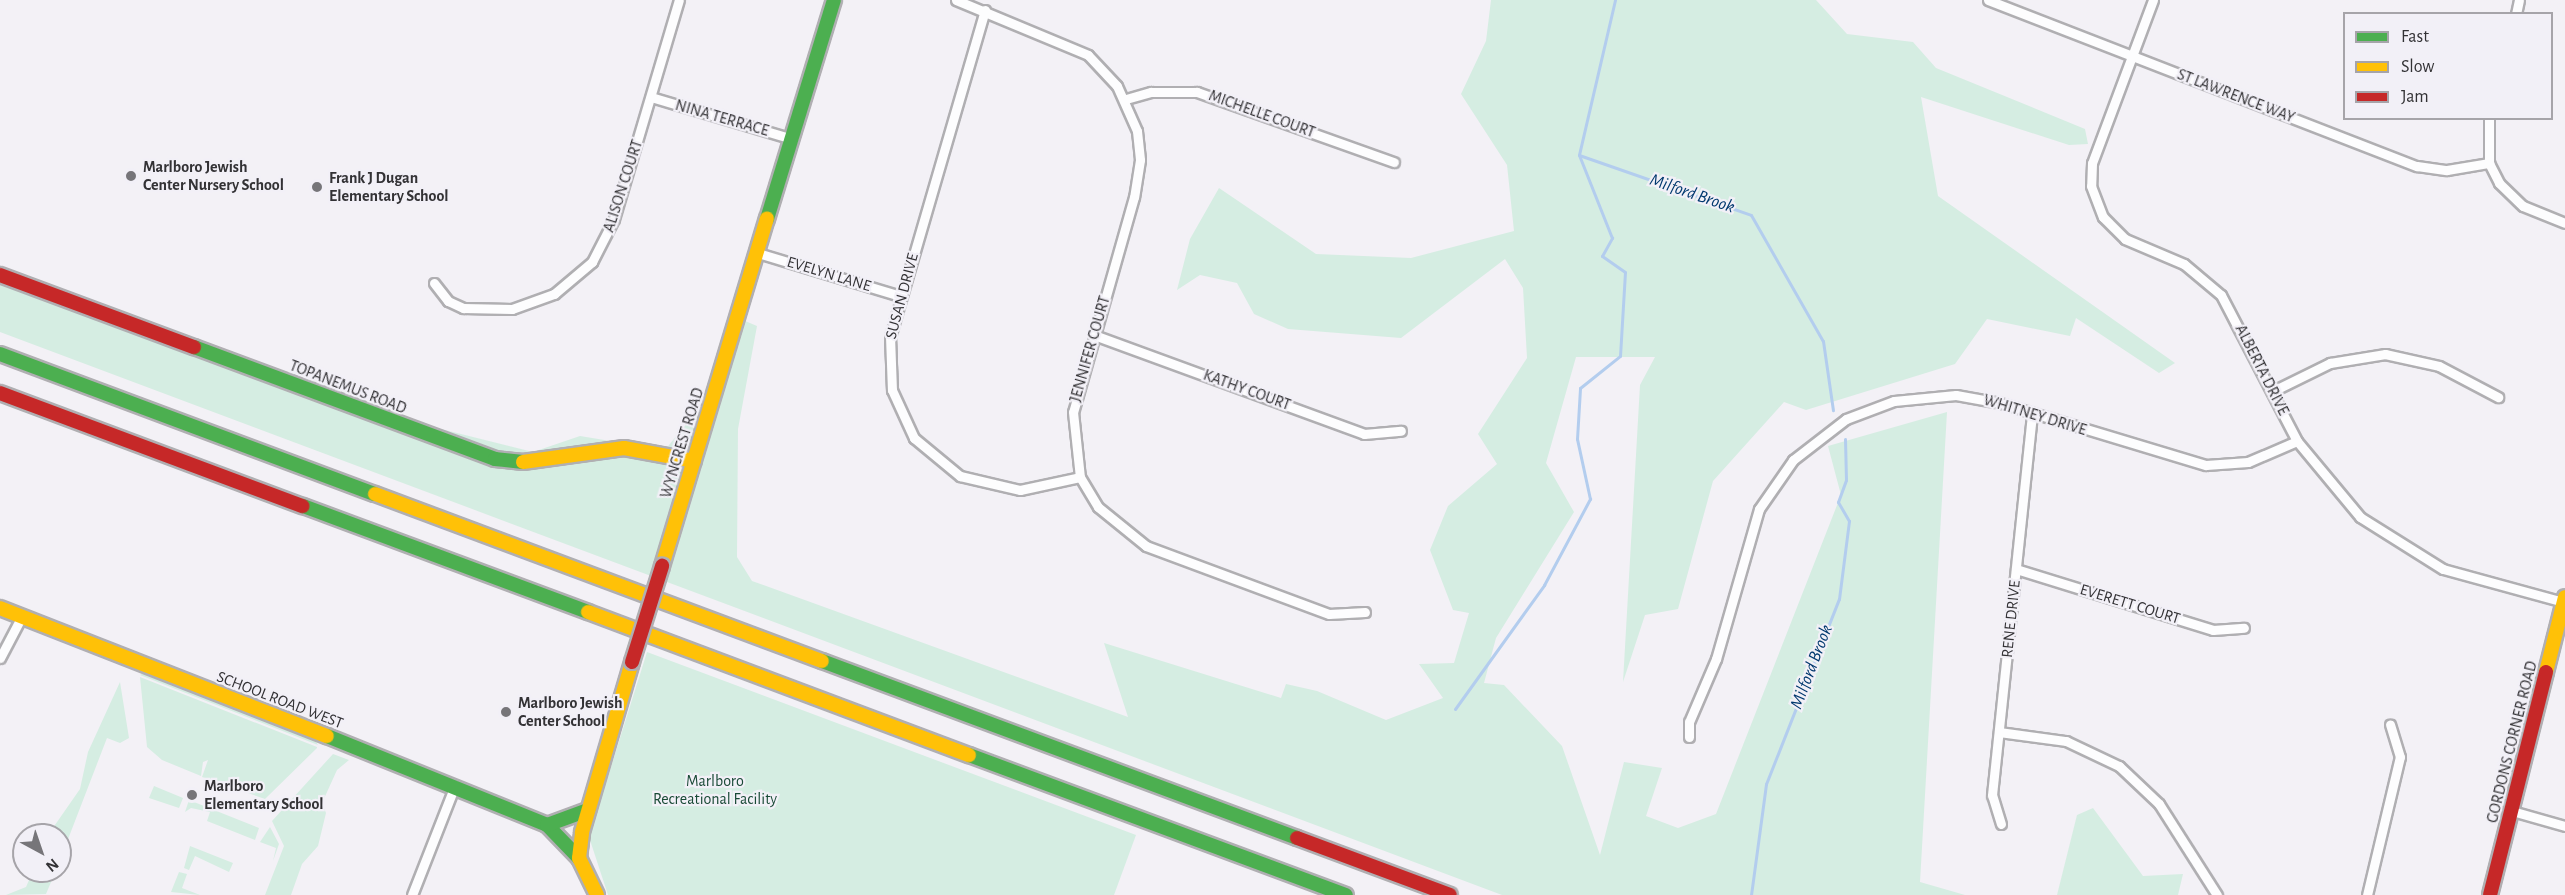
<!DOCTYPE html>
<style>
body{margin:0}
#map{position:relative;width:2565px;height:895px;overflow:hidden;background:#f3f1f6;font-family:"Alegreya Sans",sans-serif}
div>[style]{position:absolute}
.green>*{inset:0;background:#d5ede2}
.stream>*{height:3px;margin:-1.5px;padding:0 1.5px;transform-origin:1.5px;border-radius:1.5px;background:#b3cdee}
.roads{filter:drop-shadow(2px 0 #b0afb2) drop-shadow(-2px 0 #b0afb2) drop-shadow(0 2px #b0afb2) drop-shadow(0 -2px #b0afb2)}
.street>*{height:9px;margin:-4.5px;padding:0 4.5px;transform-origin:4.5px;border-radius:4.5px;background:#fdfdfe}
.fast>*{height:14px;margin:-7px;padding:0 7px;transform-origin:7px;border-radius:7px;background:#4caf50}
.slow>*{height:14px;margin:-7px;padding:0 7px;transform-origin:7px;border-radius:7px;background:#ffc107}
.jam>*{height:14px;margin:-7px;padding:0 7px;transform-origin:7px;border-radius:7px;background:#c62828}
.bridges{filter:drop-shadow(2px 0 #b0afb2) drop-shadow(-2px 0 #b0afb2) drop-shadow(0 2px #b0afb2) drop-shadow(0 -2px #b0afb2)}
.jam-bridge>*{height:14px;margin:-7px;padding:0 7px;transform-origin:7px;border-radius:7px;background:#c62828}
.dots>*{width:16px;height:16px;translate:-50% -50%;box-sizing:border-box;border:3px solid #f2f0f7;border-radius:50%}
span{translate:-50% -50%;white-space:nowrap;text-align:center;line-height:1.15;-webkit-text-stroke:4.5px #f2f0f7;paint-order:stroke}
.street-label{font-size:16px;color:#333235}
.poi-label{font-size:16px;color:#333235;font-weight:700}
.left{translate:0 -50%;text-align:left}
.park-label{font-size:16px;color:#194a36}
.water-label{font-size:18px;color:#00386e;font-style:italic}
.legend{position:absolute;left:2343px;top:12px;width:210px;height:108px;box-sizing:border-box;background:#f2f0f7;border:2px solid #a6a4a9;margin:0;padding:8px 10px;list-style:none;font-size:18px;color:#333235}
.legend li{display:flex;align-items:center;gap:12px;height:30px}
.legend b{width:30px;border:2px solid #a6a4a9}
.north{position:absolute;left:12px;top:823px;width:60px;height:60px;box-sizing:border-box;background:#f2f0f7;border:2px solid #a6a4a9;border-radius:50%;rotate:140deg;font-size:16px;font-weight:700;line-height:24px;text-align:center;color:#333235}
.north::after{content:'';display:block;margin:auto;width:21px;height:27px;background:#767579;clip-path:polygon(50% 0,100% 100%,50% 72%,0 100%)}
</style>
<div id="map">
<div class="green">
<div style="clip-path:polygon(1491px 0,1816px 0,1847px 34px,1913px 42px,1936px 68px,2085px 129px,2088px 144px,2069px 145px,1921px 97px,1938px 196px,2175px 363px,2159px 373px,2076px 318px,2070px 336px,1987px 319px,1955px 364px,1806px 410px,1784px 402px,1713px 481px,1678px 609px,1645px 615px,1623px 682px,1640px 385px,1655px 357px,1576px 357px,1546px 463px,1574px 512px,1496px 638px,1484px 683px,1504px 685px,1562px 746px,1600px 855px,1624px 762px,1662px 768px,1646px 816px,1678px 828px,1716px 814px,1841px 495px,1828px 446px,1947px 412px,1920px 882px,1965px 895px,1502px 895px,0 332px,0 280px,394px 428px,441px 429px,533px 452px,580px 436px,665px 450px,717px 386px,738px 318px,757px 326px,738px 429px,737px 557px,752px 581px,1128px 717px,1104px 643px,1281px 698px,1286px 684px,1317px 691px,1386px 720px,1443px 698px,1419px 664px,1454px 663px,1469px 613px,1453px 610px,1430px 550px,1448px 506px,1497px 464px,1478px 434px,1527px 358px,1523px 288px,1505px 259px,1401px 338px,1288px 329px,1254px 314px,1237px 283px,1200px 275px,1177px 290px,1190px 239px,1219px 188px,1316px 254px,1411px 258px,1514px 231px,1507px 165px,1461px 94px,1486px 41px)"></div>
<div style="clip-path:polygon(647px 652px,1136px 835px,1114px 895px,608px 895px,589px 837px)"></div>
<div style="clip-path:polygon(145px 672px,315px 740px,318px 745px,140px 675px)"></div>
<div style="clip-path:polygon(140px 677px,317px 747px,317px 748px,265px 799px,202px 777px,208px 760px,203px 762px,201px 776px,162px 760px,147px 747px)"></div>
<div style="clip-path:polygon(120px 682px,129px 738px,120px 743px,107px 738px,60px 860px,60px 835px,48px 835px,80px 789px,88px 752px)"></div>
<div style="clip-path:polygon(333px 754px,349px 760px,337px 770px,322px 803px,326px 813px,318px 846px,302px 864px,291px 895px,265px 895px,284px 846px,272px 821px)"></div>
<div style="clip-path:polygon(154px 786px,183px 798px,179px 808px,149px 798px)"></div>
<div style="clip-path:polygon(189px 800px,259px 828px,255px 840px,207px 821px,210px 812px,191px 808px,185px 812px)"></div>
<div style="clip-path:polygon(2093px 808px,2143px 876px,2183px 874px,2178px 895px,2057px 895px,2077px 815px)"></div>
<div style="clip-path:polygon(270px 827px,279px 844px,273px 861px,276px 848px,260px 842px)"></div>
<div style="clip-path:polygon(190px 846px,233px 863px,229px 872px,195px 856px,189px 870px,184px 868px)"></div>
<div style="clip-path:polygon(33px 871px,54px 875px,46px 894px,6px 895px,26px 887px)"></div>
<div style="clip-path:polygon(179px 872px,187px 874px,182px 888px,200px 895px,171px 892px)"></div>
</div>
<div class="stream">
<div style="left:1615px;top:0;width:159px;rotate:103.1deg"></div>
<div style="left:1579px;top:155px;width:182px;rotate:19.2deg"></div>
<div style="left:1751px;top:215px;width:145px;rotate:60.3deg"></div>
<div style="left:1823px;top:341px;width:70px;rotate:81.8deg"></div>
<div style="left:1455px;top:709px;width:153px;rotate:-54.3deg"></div>
<div style="left:1544px;top:585px;width:98px;rotate:-61.9deg"></div>
<div style="left:1590px;top:499px;width:61px;rotate:-102.2deg"></div>
<div style="left:1577px;top:439px;width:51px;rotate:-86.6deg"></div>
<div style="left:1580px;top:388px;width:51px;rotate:-38.7deg"></div>
<div style="left:1620px;top:356px;width:84px;rotate:-86.6deg"></div>
<div style="left:1625px;top:272px;width:28px;rotate:-145deg"></div>
<div style="left:1602px;top:256px;width:21px;rotate:-61deg"></div>
<div style="left:1612px;top:238px;width:89px;rotate:-111.7deg"></div>
<div style="left:1751px;top:895px;width:112px;rotate:-82.3deg"></div>
<div style="left:1766px;top:784px;width:199px;rotate:-68.5deg"></div>
<div style="left:1839px;top:599px;width:79px;rotate:-82.7deg"></div>
<div style="left:1849px;top:521px;width:22px;rotate:-120deg"></div>
<div style="left:1838px;top:502px;width:23px;rotate:-70deg"></div>
<div style="left:1846px;top:480px;width:41px;rotate:-91.4deg"></div>
</div>
<div class="roads">
<div class="street">
<div style="left:956px;top:0;width:143px;rotate:22.6deg"></div>
<div style="left:1088px;top:55px;width:42px;rotate:46.9deg"></div>
<div style="left:1117px;top:86px;width:49px;rotate:66deg"></div>
<div style="left:1137px;top:131px;width:29px;rotate:84deg"></div>
<div style="left:1140px;top:160px;width:37px;rotate:99deg"></div>
<div style="left:1134px;top:197px;width:223px;rotate:105.8deg"></div>
<div style="left:1073px;top:412px;width:65px;rotate:83.9deg"></div>
<div style="left:1080px;top:477px;width:35px;rotate:59deg"></div>
<div style="left:1098px;top:507px;width:62px;rotate:39.1deg"></div>
<div style="left:1146px;top:546px;width:195px;rotate:20.4deg"></div>
<div style="left:1329px;top:614px;width:36px;rotate:-3deg"></div>
<div style="left:1988px;top:0;width:460px;rotate:21.2deg"></div>
<div style="left:2417px;top:166px;width:30px;rotate:8deg"></div>
<div style="left:2447px;top:170px;width:43px;rotate:-9.5deg"></div>
<div style="left:2153px;top:0;width:174px;rotate:110.5deg"></div>
<div style="left:2092px;top:163px;width:23px;rotate:92deg"></div>
<div style="left:2091px;top:186px;width:33px;rotate:69deg"></div>
<div style="left:2103px;top:217px;width:31px;rotate:45deg"></div>
<div style="left:2125px;top:239px;width:64px;rotate:23deg"></div>
<div style="left:2184px;top:264px;width:48px;rotate:40deg"></div>
<div style="left:2221px;top:295px;width:165px;rotate:62.5deg"></div>
<div style="left:2297px;top:441px;width:99px;rotate:50.3deg"></div>
<div style="left:2360px;top:517px;width:98px;rotate:32.1deg"></div>
<div style="left:2443px;top:569px;width:125px;rotate:15.3deg"></div>
<div style="left:985px;top:10px;width:340px;rotate:106.2deg"></div>
<div style="left:890px;top:336px;width:54px;rotate:87.9deg"></div>
<div style="left:892px;top:390px;width:53px;rotate:65.4deg"></div>
<div style="left:914px;top:438px;width:60px;rotate:39.6deg"></div>
<div style="left:960px;top:476px;width:62px;rotate:13.1deg"></div>
<div style="left:1020px;top:490px;width:61px;rotate:-12.2deg"></div>
<div style="left:2516px;top:14px;width:14px;rotate:-78deg"></div>
<div style="left:651px;top:97px;width:148px;rotate:16.5deg"></div>
<div style="left:1126px;top:99px;width:26px;rotate:-16deg"></div>
<div style="left:1151px;top:92px;width:46px"></div>
<div style="left:1197px;top:92px;width:209px;rotate:19.6deg"></div>
<div style="left:2489px;top:118px;width:45px;rotate:90deg"></div>
<div style="left:2489px;top:163px;width:22px;rotate:63deg"></div>
<div style="left:2499px;top:183px;width:33px;rotate:44deg"></div>
<div style="left:2523px;top:206px;width:45px;rotate:22deg"></div>
<div style="left:758px;top:253px;width:148px;rotate:16.8deg"></div>
<div style="left:434px;top:283px;width:23px;rotate:52deg"></div>
<div style="left:448px;top:301px;width:17px;rotate:25deg"></div>
<div style="left:463px;top:308px;width:49px;rotate:1.2deg"></div>
<div style="left:512px;top:309px;width:45px;rotate:-19.7deg"></div>
<div style="left:554px;top:294px;width:50px;rotate:-40.1deg"></div>
<div style="left:592px;top:262px;width:48px;rotate:-62.9deg"></div>
<div style="left:614px;top:219px;width:228px;rotate:-73.5deg"></div>
<div style="left:1094px;top:335px;width:288px;rotate:20.1deg"></div>
<div style="left:1364px;top:434px;width:37px;rotate:-5deg"></div>
<div style="left:2273px;top:391px;width:64px;rotate:-26.2deg"></div>
<div style="left:2330px;top:363px;width:56px;rotate:-9.3deg"></div>
<div style="left:2385px;top:354px;width:55px;rotate:12.5deg"></div>
<div style="left:2439px;top:366px;width:67px;rotate:27.7deg"></div>
<div style="left:2016px;top:569px;width:206px;rotate:17.2deg"></div>
<div style="left:2213px;top:630px;width:31px;rotate:-4deg"></div>
<div style="left:0;top:658px;width:47px;rotate:-62.4deg"></div>
<div style="left:1999px;top:732px;width:68px;rotate:7.7deg"></div>
<div style="left:2066px;top:741px;width:59px;rotate:25.3deg"></div>
<div style="left:2119px;top:766px;width:55px;rotate:43.5deg"></div>
<div style="left:2159px;top:804px;width:108px;rotate:57.5deg"></div>
<div style="left:1689px;top:737px;width:15px;rotate:-90deg"></div>
<div style="left:1689px;top:722px;width:69px;rotate:-66.8deg"></div>
<div style="left:1716px;top:659px;width:156px;rotate:-74deg"></div>
<div style="left:1759px;top:509px;width:60px;rotate:-55.2deg"></div>
<div style="left:1793px;top:460px;width:67px;rotate:-37.7deg"></div>
<div style="left:1846px;top:419px;width:51px;rotate:-20.6deg"></div>
<div style="left:1894px;top:401px;width:62px;rotate:-5.5deg"></div>
<div style="left:1956px;top:395px;width:45px;rotate:10.3deg"></div>
<div style="left:2000px;top:403px;width:215px;rotate:16.8deg"></div>
<div style="left:2206px;top:465px;width:42px;rotate:-4.1deg"></div>
<div style="left:2248px;top:462px;width:53px;rotate:-23.2deg"></div>
<div style="left:2512px;top:811px;width:55px;rotate:15.8deg"></div>
<div style="left:2001px;top:824px;width:30px;rotate:-107deg"></div>
<div style="left:1992px;top:795px;width:384px;rotate:-84deg"></div>
<div style="left:412px;top:895px;width:118px;rotate:-68.6deg"></div>
<div style="left:2367px;top:895px;width:142px;rotate:-76.6deg"></div>
<div style="left:2400px;top:757px;width:34px;rotate:-107deg"></div>
</div>
<div class="fast">
<div style="left:767px;top:219px;width:229px;rotate:-73deg"></div>
<div style="left:194px;top:347px;width:321px;rotate:20.4deg"></div>
<div style="left:495px;top:459px;width:28px;rotate:6deg"></div>
<div style="left:0;top:354px;width:400px;rotate:20.5deg"></div>
<div style="left:303px;top:506px;width:304px;rotate:20.4deg"></div>
<div style="left:822px;top:661px;width:507px;rotate:20.44deg"></div>
<div style="left:327px;top:736px;width:237px;rotate:22deg"></div>
<div style="left:547px;top:825px;width:46px;rotate:45.9deg"></div>
<div style="left:969px;top:755px;width:402px;rotate:20.4deg"></div>
<div style="left:547px;top:825px;width:44px;rotate:-20.1deg"></div>
</div>
<div class="slow">
<div style="left:523px;top:462px;width:102px;rotate:-7.9deg"></div>
<div style="left:624px;top:448px;width:71px;rotate:10.5deg"></div>
<div style="left:375px;top:494px;width:477px;rotate:20.5deg"></div>
<div style="left:662px;top:566px;width:363px;rotate:-73.2deg"></div>
<div style="left:0;top:608px;width:351px;rotate:21.4deg"></div>
<div style="left:588px;top:612px;width:407px;rotate:20.6deg"></div>
<div style="left:2546px;top:672px;width:77px;rotate:-75.8deg"></div>
<div style="left:597px;top:895px;width:41px;rotate:-115.9deg"></div>
<div style="left:579px;top:858px;width:26px;rotate:-83deg"></div>
<div style="left:582px;top:832px;width:177px;rotate:-73.6deg"></div>
</div>
<div class="jam">
<div style="left:0;top:275px;width:207px;rotate:20.4deg"></div>
<div style="left:0;top:393px;width:323px;rotate:20.5deg"></div>
<div style="left:1297px;top:838px;width:163px;rotate:20.4deg"></div>
<div style="left:2490px;top:895px;width:230px;rotate:-75.9deg"></div>
</div>
</div>
<div class="bridges">
<div class="jam-bridge">
<div style="left:632px;top:662px;width:101px;rotate:-72.6deg"></div>
</div>
</div>
<div class="dots">
<div style="left:131px;top:176px;background:#767579"></div>
<div style="left:317px;top:187px;background:#767579"></div>
<div style="left:506px;top:712px;background:#767579"></div>
<div style="left:192px;top:795px;background:#767579"></div>
</div>
<div class="street-label">
<span style="left:2236px;top:96px;rotate:21deg">ST LAWRENCE WAY</span>
<span style="left:1262px;top:114px;rotate:20deg">MICHELLE COURT</span>
<span style="left:722px;top:118px;rotate:16deg">NINA TERRACE</span>
<span style="left:623px;top:186px;rotate:-72deg">ALISON COURT</span>
<span style="left:829px;top:274px;rotate:17deg">EVELYN LANE</span>
<span style="left:902px;top:296px;rotate:-75deg">SUSAN DRIVE</span>
<span style="left:1090px;top:349px;rotate:-74deg">JENNIFER COURT</span>
<span style="left:2262px;top:370px;rotate:63deg">ALBERTA DRIVE</span>
<span style="left:348px;top:387px;rotate:21deg">TOPANEMUS ROAD</span>
<span style="left:1247px;top:390px;rotate:20deg">KATHY COURT</span>
<span style="left:2035px;top:415px;rotate:17deg">WHITNEY DRIVE</span>
<span style="left:682px;top:443px;rotate:-73deg">WYNCREST ROAD</span>
<span style="left:2130px;top:604px;rotate:17deg">EVERETT COURT</span>
<span style="left:2011px;top:619px;rotate:-84deg">RENE DRIVE</span>
<span style="left:280px;top:700px;rotate:21deg">SCHOOL ROAD WEST</span>
<span style="left:2512px;top:742px;rotate:-76deg">GORDONS CORNER ROAD</span>
</div>
<div class="poi-label">
<span class="left" style="left:143px;top:176px">Marlboro Jewish<br>Center Nursery School</span>
<span class="left" style="left:329px;top:187px">Frank J Dugan<br>Elementary School</span>
<span class="left" style="left:518px;top:712px">Marlboro Jewish<br>Center School</span>
<span class="left" style="left:204px;top:795px">Marlboro<br>Elementary School</span>
</div>
<div class="park-label">
<span style="left:715px;top:790px">Marlboro<br>Recreational Facility</span>
</div>
<div class="water-label">
<span style="left:1692px;top:194px;rotate:19deg">Milford Brook</span>
<span style="left:1812px;top:667px;rotate:-69deg">Milford Brook</span>
</div>
<ul class="legend">
<li><b style="height:8px;background:#4caf50"></b>Fast</li>
<li><b style="height:8px;background:#ffc107"></b>Slow</li>
<li><b style="height:8px;background:#c62828"></b>Jam</li>
</ul>
<div class="north">N</div>
</div>
